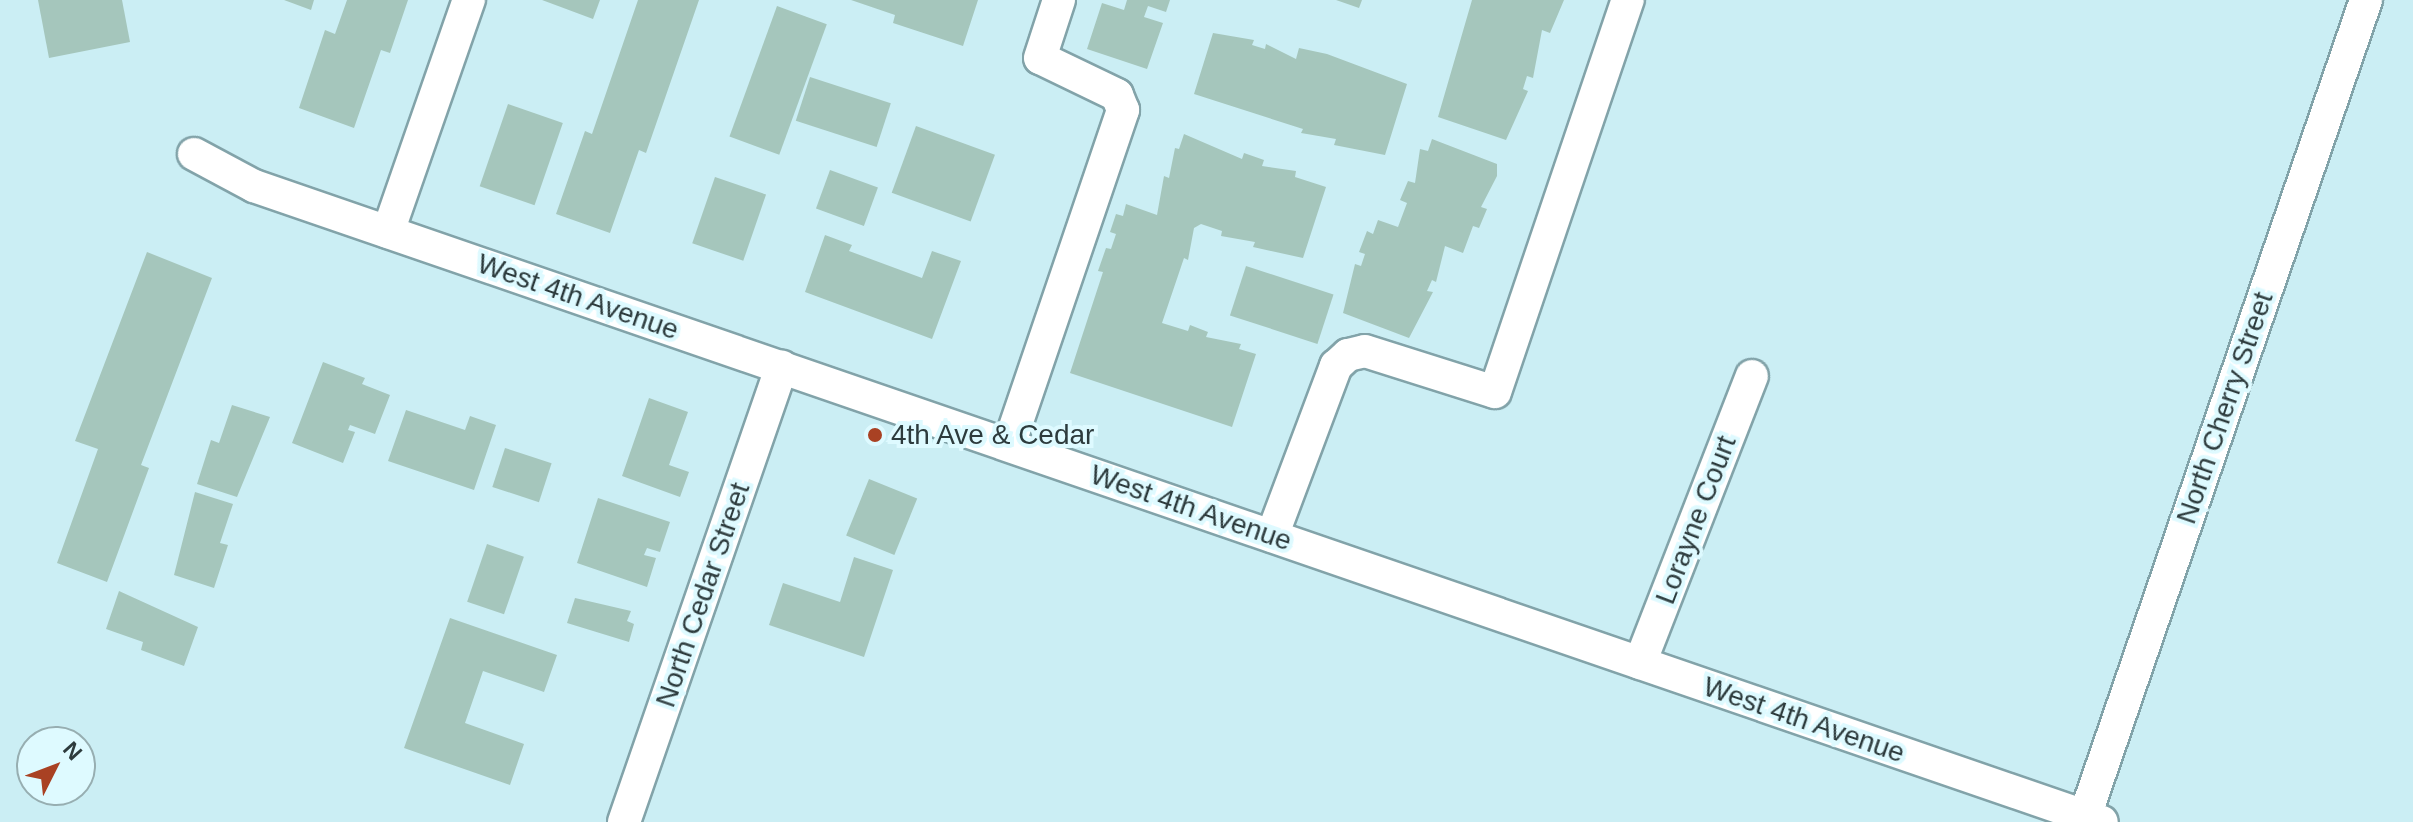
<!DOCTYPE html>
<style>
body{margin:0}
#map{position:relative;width:2413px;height:822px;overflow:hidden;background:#cbeef4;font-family:Arial,sans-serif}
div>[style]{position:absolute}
.building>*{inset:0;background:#a5c6bc;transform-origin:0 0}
.roads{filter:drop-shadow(2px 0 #82a3a9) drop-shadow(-2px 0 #82a3a9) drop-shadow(0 2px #82a3a9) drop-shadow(0 -2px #82a3a9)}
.street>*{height:32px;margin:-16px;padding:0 16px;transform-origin:16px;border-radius:16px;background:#fff}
.dots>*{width:22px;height:22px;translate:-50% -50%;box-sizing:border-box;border:4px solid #defaff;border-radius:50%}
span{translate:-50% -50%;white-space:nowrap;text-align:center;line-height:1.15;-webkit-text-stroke:8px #defaff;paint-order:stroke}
.street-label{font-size:28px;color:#2d3b3d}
.poi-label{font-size:28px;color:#2d3b3d}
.left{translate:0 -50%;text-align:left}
.north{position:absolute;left:16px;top:726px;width:80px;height:80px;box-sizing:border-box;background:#defaff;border:2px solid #97aeb1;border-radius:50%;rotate:48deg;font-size:22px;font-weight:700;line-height:32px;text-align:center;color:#2d3b3d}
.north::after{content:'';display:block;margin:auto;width:28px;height:36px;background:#a94123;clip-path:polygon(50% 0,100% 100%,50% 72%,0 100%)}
</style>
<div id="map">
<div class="building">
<div style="clip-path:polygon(38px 0,122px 0,130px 42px,49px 58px)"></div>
<div style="clip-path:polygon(284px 0,314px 0,311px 10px)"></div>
<div style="clip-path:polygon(347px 0,408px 0,390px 53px,381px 50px,354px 128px,299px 108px,325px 30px,335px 34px)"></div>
<div style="clip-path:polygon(542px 0,600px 0,593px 19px)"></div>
<div style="clip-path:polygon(638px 0,699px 0,646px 153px,639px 150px,610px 233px,556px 214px,585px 131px,592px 134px)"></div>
<div style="clip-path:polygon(851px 0,978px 0,963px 46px,893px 23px,895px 15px)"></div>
<div style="clip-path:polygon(1127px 0,1170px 0,1166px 12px,1148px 6px,1144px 17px,1163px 23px,1147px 69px,1087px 49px,1102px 3px,1124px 10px)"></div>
<div style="clip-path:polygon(1336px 0,1362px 0,1359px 8px)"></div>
<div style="clip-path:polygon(1472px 0,1564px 0,1550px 33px,1542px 30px,1533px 78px,1527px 76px,1523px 89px,1528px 91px,1506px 140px,1438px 117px)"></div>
<div style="left:777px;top:6px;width:53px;height:139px;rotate:20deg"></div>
<div style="clip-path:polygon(1213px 33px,1254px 40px,1252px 45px,1265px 49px,1266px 44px,1296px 59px,1299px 48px,1327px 54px,1407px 84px,1385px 155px,1334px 145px,1336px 139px,1301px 133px,1303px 129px,1194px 94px)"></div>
<div style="left:810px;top:77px;width:85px;height:46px;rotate:18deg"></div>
<div style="left:508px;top:104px;width:58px;height:87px;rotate:19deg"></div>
<div style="left:916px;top:126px;width:84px;height:71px;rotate:20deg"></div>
<div style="clip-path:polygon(1184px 134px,1242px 159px,1244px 153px,1264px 160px,1262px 166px,1296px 171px,1295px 177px,1326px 187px,1303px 258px,1253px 247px,1255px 242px,1221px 236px,1222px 231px,1201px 224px,1194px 228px,1188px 260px,1184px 258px,1162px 323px,1188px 331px,1190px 325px,1208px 332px,1206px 337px,1241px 344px,1239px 349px,1256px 354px,1232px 427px,1070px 373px,1103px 272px,1098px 271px,1106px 248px,1111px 249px,1116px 234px,1110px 232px,1116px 214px,1123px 216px,1126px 204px,1157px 215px,1164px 176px,1169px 178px,1175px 148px,1179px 149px)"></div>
<div style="clip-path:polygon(1432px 139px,1497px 164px,1497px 176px,1481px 207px,1487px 209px,1479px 228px,1473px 226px,1463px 253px,1445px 246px,1436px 282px,1432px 280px,1427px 291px,1433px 292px,1409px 338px,1343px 313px,1355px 264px,1361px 266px,1365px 254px,1359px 252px,1367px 231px,1373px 234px,1378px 220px,1398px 227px,1407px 203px,1400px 200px,1408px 181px,1415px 183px,1420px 149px,1428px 151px)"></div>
<div style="left:830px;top:170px;width:51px;height:41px;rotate:20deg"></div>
<div style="left:715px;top:177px;width:54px;height:70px;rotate:19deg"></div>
<div style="clip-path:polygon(825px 235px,852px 245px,849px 251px,922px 278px,932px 251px,961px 261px,932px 339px,805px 292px)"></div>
<div style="clip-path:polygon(147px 252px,212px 278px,141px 465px,149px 468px,107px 582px,57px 563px,98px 449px,75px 441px)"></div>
<div style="left:1246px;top:266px;width:92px;height:52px;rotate:18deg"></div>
<div style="clip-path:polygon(323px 362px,365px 378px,362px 384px,390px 395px,375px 434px,350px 425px,348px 430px,355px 432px,343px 463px,292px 443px)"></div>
<div style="clip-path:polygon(649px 398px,688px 412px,669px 465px,689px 472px,680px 497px,622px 476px)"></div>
<div style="clip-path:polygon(232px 405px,270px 417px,237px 497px,197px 484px,211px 440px,219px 443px)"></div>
<div style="clip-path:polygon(406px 410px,465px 430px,470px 416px,496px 425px,474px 490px,388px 461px)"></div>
<div style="left:505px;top:448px;width:49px;height:41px;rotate:18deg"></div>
<div style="left:869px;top:479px;width:52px;height:61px;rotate:22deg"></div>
<div style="clip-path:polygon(195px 492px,233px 504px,220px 543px,228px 545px,214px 588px,174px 575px)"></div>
<div style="clip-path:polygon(598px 498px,670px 522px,660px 552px,647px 548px,644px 555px,656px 558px,647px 587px,577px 563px)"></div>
<div style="left:487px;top:544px;width:39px;height:61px;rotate:19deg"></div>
<div style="clip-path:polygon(854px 557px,893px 570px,864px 657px,769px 625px,783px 583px,840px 602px)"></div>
<div style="clip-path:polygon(119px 591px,198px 627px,184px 666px,141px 650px,143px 642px,106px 629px)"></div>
<div style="clip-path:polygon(575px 598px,631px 611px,627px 621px,634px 624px,629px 642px,567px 623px)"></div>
<div style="clip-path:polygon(450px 618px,557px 655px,544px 692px,483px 671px,465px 723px,524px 744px,510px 785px,404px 748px)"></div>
</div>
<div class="roads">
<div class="street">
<div style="left:194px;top:154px;width:68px;rotate:28.1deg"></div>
<div style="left:254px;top:186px;width:1954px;rotate:18.99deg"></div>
<div style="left:388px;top:232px;width:246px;rotate:-70.8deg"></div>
<div style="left:1009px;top:445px;width:354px;rotate:-71.2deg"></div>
<div style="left:1123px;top:110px;width:16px;rotate:-112deg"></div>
<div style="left:1117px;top:95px;width:85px;rotate:-154.3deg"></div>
<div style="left:1040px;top:58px;width:61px;rotate:-71.9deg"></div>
<div style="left:1272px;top:536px;width:182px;rotate:-69.4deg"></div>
<div style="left:1336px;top:366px;width:16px;rotate:-43deg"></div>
<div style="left:1348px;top:355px;width:17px;rotate:-13deg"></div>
<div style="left:1365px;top:351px;width:136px;rotate:17.5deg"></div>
<div style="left:1495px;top:392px;width:414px;rotate:-71.3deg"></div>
<div style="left:1640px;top:663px;width:308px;rotate:-68.7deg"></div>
<div style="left:2085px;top:816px;width:863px;rotate:-71deg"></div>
<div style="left:624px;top:822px;width:482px;rotate:-70.9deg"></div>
</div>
</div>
<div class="dots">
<div style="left:875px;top:435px;background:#a94123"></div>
</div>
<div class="street-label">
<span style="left:578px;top:297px;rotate:19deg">West 4th Avenue</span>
<span style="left:2225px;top:408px;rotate:-71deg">North Cherry Street</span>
<span style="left:1191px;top:508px;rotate:19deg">West 4th Avenue</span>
<span style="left:1696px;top:520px;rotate:-69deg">Lorayne Court</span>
<span style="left:703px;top:595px;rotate:-71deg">North Cedar Street</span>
<span style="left:1804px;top:720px;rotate:19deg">West 4th Avenue</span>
</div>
<div class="poi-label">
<span class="left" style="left:891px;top:435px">4th Ave &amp; Cedar</span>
</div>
<div class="north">N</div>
</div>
